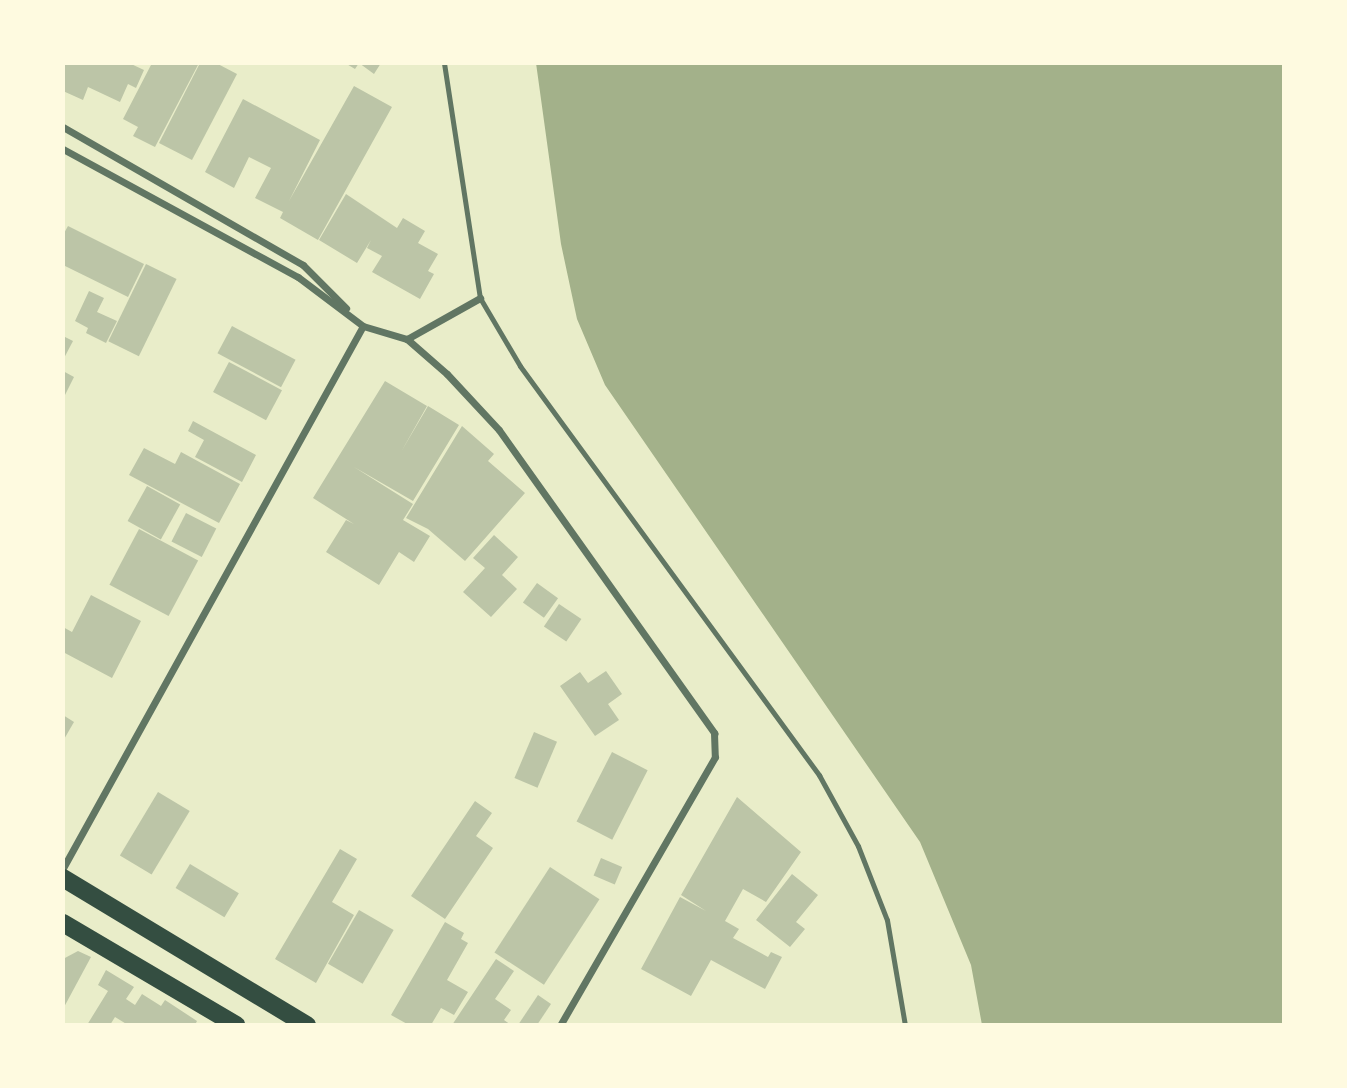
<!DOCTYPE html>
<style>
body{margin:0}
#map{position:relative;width:1347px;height:1088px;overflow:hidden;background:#e9edc9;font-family:Ubuntu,sans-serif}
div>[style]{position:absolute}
.water>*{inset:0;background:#a3b18a}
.building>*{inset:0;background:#bcc5a7;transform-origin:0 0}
.service>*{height:5px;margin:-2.5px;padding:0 2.5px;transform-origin:2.5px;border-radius:2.5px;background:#617663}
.minor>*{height:7px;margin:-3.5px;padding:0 3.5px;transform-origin:3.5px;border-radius:3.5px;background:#617663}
.primary>*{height:18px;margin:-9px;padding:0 9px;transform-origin:9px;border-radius:9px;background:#344e41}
span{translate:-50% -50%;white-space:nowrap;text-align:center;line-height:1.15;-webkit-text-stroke:5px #fefae0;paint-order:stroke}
.frame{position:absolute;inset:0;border:65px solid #fefae0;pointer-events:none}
</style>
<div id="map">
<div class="water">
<div style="clip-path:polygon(536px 63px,1284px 63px,1284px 1025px,982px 1025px,971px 965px,920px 842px,605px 385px,577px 319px,561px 244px)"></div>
</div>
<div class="building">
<div style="clip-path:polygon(63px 63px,129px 63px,144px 70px,136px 88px,128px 84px,120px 102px,88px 87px,83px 100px,63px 91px)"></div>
<div style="clip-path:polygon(152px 63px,199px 63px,155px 147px,133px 136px,138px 127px,123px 119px)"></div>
<div style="clip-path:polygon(200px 63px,216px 63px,237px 74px,192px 160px,159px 143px)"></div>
<div style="clip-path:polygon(345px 63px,381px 63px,374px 74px,359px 63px,355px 69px)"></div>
<div style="clip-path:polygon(354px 86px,392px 107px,318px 240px,280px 218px,283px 212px,255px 198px,271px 168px,249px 157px,234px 188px,205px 172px,243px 99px,320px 140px,289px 201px)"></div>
<div style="clip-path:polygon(346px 194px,397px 228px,403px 218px,425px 231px,418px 243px,438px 254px,428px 271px,434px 274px,420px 299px,372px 272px,382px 256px,367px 248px,371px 240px,357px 263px,319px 240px)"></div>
<div style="clip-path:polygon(68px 226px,144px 264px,128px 297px,63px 265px,63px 235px)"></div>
<div style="left:146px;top:264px;width:34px;height:86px;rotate:26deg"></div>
<div style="clip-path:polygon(89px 291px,104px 298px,97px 312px,117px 321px,106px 343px,86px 333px,88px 328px,75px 321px)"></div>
<div style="left:232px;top:326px;width:72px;height:31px;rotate:28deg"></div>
<div style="clip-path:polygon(63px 336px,73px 341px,63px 360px)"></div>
<div style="left:229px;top:362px;width:60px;height:34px;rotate:28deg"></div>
<div style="clip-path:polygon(63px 371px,74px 377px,63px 399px)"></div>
<div style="clip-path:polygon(385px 381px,427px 406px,401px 452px,428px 406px,459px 425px,413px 501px,354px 467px,413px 504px,403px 520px,430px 536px,414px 562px,399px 552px,379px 585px,326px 552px,346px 520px,354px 524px,313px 498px)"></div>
<div style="clip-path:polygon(193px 421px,256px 455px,242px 482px,195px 457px,204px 440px,188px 431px)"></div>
<div style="clip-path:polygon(462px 426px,494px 454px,488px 461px,525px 493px,465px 561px,428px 529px,406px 518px)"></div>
<div style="clip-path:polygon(144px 448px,175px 464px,181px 452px,240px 484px,219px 523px,129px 475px)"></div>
<div style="left:147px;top:486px;width:38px;height:40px;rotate:29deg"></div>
<div style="left:186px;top:513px;width:34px;height:32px;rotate:27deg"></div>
<div style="left:139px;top:529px;width:67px;height:63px;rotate:28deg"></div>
<div style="clip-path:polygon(494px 535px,518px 557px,502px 575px,517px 589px,491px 617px,463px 592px,485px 568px,473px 558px)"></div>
<div style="left:537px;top:583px;width:26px;height:24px;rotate:36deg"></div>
<div style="clip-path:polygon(91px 595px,141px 621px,112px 678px,63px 652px,63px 627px,72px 632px)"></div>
<div style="left:559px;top:604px;width:27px;height:27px;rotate:34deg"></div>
<div style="clip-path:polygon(606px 671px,622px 694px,608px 704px,619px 720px,595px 736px,560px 686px,580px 672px,588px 683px)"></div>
<div style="clip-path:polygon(63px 715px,74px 722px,63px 741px)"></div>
<div style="left:534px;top:732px;width:25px;height:50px;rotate:23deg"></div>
<div style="left:612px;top:752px;width:40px;height:78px;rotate:27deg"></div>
<div style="left:158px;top:792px;width:37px;height:74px;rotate:31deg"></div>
<div style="clip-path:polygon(737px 797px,801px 852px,766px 902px,743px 889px,725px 921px,739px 929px,733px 938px,768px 957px,771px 952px,782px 957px,765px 989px,711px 960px,691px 996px,641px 969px,680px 897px,706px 911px,681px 895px)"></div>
<div style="clip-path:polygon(475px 801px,492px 813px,476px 836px,493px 848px,445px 919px,411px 896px)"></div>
<div style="clip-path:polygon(340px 849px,357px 859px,332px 902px,354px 915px,316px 983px,275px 959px)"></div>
<div style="left:601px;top:858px;width:23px;height:19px;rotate:23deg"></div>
<div style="left:190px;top:864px;width:57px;height:28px;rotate:31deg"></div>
<div style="left:550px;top:867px;width:59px;height:102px;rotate:33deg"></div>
<div style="clip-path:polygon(792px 874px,818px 895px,796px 922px,805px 929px,790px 947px,756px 920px)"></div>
<div style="left:359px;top:910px;width:40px;height:62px;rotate:30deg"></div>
<div style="clip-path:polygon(445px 922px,464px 933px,461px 939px,468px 943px,447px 980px,468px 992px,454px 1015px,441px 1008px,431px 1025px,409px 1025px,391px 1015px)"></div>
<div style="clip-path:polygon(78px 951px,91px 957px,63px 1009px,63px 959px)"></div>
<div style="clip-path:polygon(496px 959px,514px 971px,495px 999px,511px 1010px,504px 1020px,511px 1025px,452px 1025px)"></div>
<div style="clip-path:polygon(106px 970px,134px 987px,126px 999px,135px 1005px,142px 994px,161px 1006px,165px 1000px,197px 1021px,195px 1025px,128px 1025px,115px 1017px,110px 1025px,87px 1025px,108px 991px,98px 985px)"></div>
<div style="clip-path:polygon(538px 995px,551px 1004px,537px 1025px,518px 1025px)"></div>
</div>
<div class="service">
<div style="left:444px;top:63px;width:238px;rotate:81.3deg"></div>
<div style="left:480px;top:298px;width:79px;rotate:59.5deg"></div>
<div style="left:520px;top:366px;width:507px;rotate:53.83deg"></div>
<div style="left:819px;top:775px;width:81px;rotate:61.2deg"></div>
<div style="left:858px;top:846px;width:79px;rotate:68.6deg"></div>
<div style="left:887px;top:920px;width:107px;rotate:80.3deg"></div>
</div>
<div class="minor">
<div style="left:63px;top:127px;width:277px;rotate:29.9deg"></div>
<div style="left:303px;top:265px;width:61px;rotate:45deg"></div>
<div style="left:63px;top:149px;width:268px;rotate:28.6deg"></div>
<div style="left:298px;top:277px;width:81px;rotate:37deg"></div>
<div style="left:363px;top:326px;width:46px;rotate:16.5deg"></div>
<div style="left:407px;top:339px;width:53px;rotate:41.2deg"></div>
<div style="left:447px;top:374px;width:76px;rotate:47.1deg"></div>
<div style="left:499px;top:430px;width:372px;rotate:54.6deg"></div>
<div style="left:714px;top:733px;width:24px;rotate:88deg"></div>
<div style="left:715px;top:757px;width:310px;rotate:120deg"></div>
<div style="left:407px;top:339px;width:84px;rotate:-29.3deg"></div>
<div style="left:63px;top:868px;width:619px;rotate:-61.04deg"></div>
</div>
<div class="primary">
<div style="left:63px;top:878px;width:285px;rotate:31.1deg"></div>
<div style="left:63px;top:923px;width:201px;rotate:30.5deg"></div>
</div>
<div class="frame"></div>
</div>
